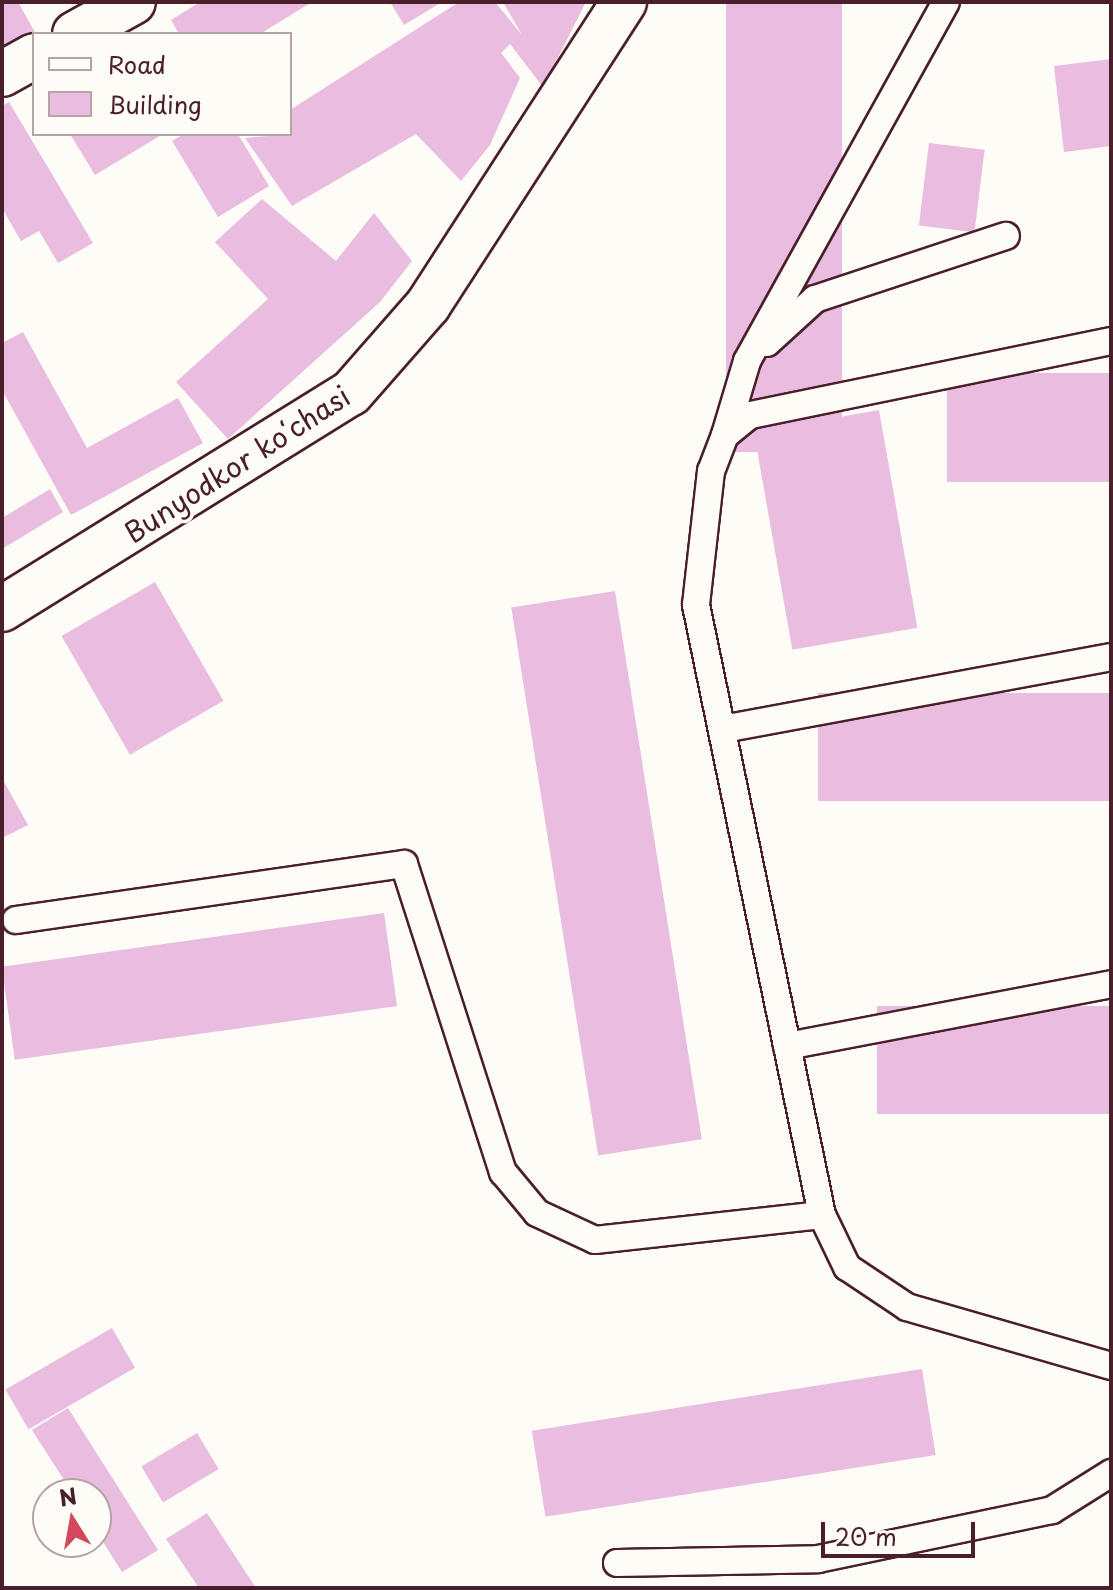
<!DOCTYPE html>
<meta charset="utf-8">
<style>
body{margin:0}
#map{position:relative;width:1113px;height:1590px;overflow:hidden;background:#fdfcf7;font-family:"Playpen Sans",sans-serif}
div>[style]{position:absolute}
.building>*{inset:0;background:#e9bce0;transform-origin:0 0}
.roads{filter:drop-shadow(2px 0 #4a1f2b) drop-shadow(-2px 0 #4a1f2b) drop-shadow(0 2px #4a1f2b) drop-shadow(0 -2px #4a1f2b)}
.lane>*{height:26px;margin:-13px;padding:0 13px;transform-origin:13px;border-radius:13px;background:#fdfcf7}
.street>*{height:44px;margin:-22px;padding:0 22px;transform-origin:22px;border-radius:22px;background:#fdfcf7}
span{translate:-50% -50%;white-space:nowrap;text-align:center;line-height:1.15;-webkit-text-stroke:7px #fdfcf7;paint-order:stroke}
.street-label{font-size:28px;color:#4a1f2b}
.frame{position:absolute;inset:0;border:4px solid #4a1f2b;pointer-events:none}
.legend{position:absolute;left:32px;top:32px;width:260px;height:104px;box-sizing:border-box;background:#fdfcf7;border:2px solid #b5a4a5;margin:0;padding:10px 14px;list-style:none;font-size:24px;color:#4a1f2b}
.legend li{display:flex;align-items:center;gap:16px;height:40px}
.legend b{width:40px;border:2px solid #b5a4a5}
.north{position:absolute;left:32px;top:1478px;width:80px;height:80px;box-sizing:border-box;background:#fdfcf7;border:2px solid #b5a4a5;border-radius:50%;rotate:349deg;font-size:22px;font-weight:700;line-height:32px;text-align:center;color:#4a1f2b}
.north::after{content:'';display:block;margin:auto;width:28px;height:36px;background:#d1495b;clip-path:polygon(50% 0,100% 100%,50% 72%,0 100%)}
.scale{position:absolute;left:821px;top:1522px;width:154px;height:36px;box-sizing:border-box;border:4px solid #4a1f2b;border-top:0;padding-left:10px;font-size:24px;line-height:28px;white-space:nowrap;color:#4a1f2b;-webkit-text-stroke:6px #fdfcf7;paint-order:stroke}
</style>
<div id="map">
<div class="building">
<div style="clip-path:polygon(2px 2px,18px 2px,36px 34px,2px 61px)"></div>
<div style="clip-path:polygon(200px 2px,312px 2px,260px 34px,179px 34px,171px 20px)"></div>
<div style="clip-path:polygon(390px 2px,442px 2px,404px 25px)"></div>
<div style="clip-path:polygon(459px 2px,495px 2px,522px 35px,503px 2px,586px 2px,543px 87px,510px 44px,501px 53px,520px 78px,490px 145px,461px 181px,416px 134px,292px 206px,245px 138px,290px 134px,290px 110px)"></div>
<div style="left:726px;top:2px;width:116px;height:450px"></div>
<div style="clip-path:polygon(1111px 59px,1111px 146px,1064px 152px,1054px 66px)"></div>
<div style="clip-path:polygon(9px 102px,93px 243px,58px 263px,39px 231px,21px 241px,2px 208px,2px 106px)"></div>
<div style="clip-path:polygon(70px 134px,163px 134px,95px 175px)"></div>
<div style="clip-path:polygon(184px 134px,238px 134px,269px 186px,218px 217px,172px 141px)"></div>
<div style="left:929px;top:143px;width:56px;height:83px;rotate:7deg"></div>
<div style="clip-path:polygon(262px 199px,336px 261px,374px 213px,412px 261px,380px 302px,228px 439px,176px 382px,268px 299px,215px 242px)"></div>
<div style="clip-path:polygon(23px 332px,87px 448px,178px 398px,203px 443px,71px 515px,2px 390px,2px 343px)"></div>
<div style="left:1111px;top:373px;width:109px;height:164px;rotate:90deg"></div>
<div style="left:879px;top:410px;width:221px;height:127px;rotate:80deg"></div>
<div style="clip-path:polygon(50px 489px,63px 512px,2px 549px,2px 518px)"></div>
<div style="left:155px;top:582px;width:137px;height:108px;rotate:60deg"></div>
<div style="left:615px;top:591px;width:555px;height:105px;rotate:81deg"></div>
<div style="left:1111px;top:693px;width:108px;height:293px;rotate:90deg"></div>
<div style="clip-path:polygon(2px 778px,28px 825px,2px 838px)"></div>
<div style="left:384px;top:913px;width:94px;height:386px;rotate:82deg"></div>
<div style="left:1111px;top:1006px;width:108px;height:234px;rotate:90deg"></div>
<div style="left:112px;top:1328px;width:46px;height:123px;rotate:60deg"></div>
<div style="left:922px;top:1369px;width:87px;height:395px;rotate:81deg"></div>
<div style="clip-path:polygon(68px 1408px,158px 1550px,122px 1572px,96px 1531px,96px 1494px,73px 1494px,32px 1430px)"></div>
<div style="left:197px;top:1433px;width:42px;height:65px;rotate:59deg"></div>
<div style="clip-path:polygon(207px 1513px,256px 1588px,199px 1588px,166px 1539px)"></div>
</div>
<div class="roads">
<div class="lane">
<div style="left:1111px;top:341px;width:369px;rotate:168.4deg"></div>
<div style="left:750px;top:415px;width:32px;rotate:141deg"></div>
<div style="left:725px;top:435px;width:39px;rotate:111deg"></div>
<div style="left:711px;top:471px;width:135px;rotate:96.4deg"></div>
<div style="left:696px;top:605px;width:623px;rotate:78.33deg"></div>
<div style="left:822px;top:1215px;width:58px;rotate:64.3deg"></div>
<div style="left:847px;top:1267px;width:72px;rotate:33.7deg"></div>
<div style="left:907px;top:1307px;width:212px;rotate:16.1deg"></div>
<div style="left:767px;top:343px;width:65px;rotate:-42.5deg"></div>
<div style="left:815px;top:299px;width:201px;rotate:-18.3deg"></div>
<div style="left:725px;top:435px;width:77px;rotate:-73.4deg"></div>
<div style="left:747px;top:361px;width:410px;rotate:-61deg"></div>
<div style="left:723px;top:729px;width:395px;rotate:-10.5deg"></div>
<div style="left:16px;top:920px;width:392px;rotate:-8.2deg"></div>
<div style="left:404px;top:864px;width:324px;rotate:72.2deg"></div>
<div style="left:503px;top:1172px;width:53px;rotate:50.3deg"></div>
<div style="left:537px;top:1213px;width:64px;rotate:25deg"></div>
<div style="left:595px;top:1240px;width:228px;rotate:-6.3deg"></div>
<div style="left:787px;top:1046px;width:330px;rotate:-10.8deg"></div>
<div style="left:617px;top:1563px;width:201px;rotate:-1.1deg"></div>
<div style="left:818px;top:1559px;width:239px;rotate:-11.8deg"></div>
<div style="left:1052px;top:1510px;width:70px;rotate:-32.1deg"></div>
</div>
<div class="street">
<div style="left:75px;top:34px;width:66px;rotate:-28.9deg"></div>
<div style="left:2px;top:74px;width:37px;rotate:-29deg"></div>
<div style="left:2px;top:609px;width:410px;rotate:-31.8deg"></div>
<div style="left:351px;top:393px;width:117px;rotate:-48.8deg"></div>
<div style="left:428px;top:305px;width:361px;rotate:-57.1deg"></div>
</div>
</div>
<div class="street-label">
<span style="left:237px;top:464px;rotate:-33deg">Bunyodkor koʻchasi</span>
</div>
<div class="frame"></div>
<ul class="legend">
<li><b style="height:10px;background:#fdfcf7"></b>Road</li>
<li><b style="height:22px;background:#e9bce0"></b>Building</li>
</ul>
<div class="north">N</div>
<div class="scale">20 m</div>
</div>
